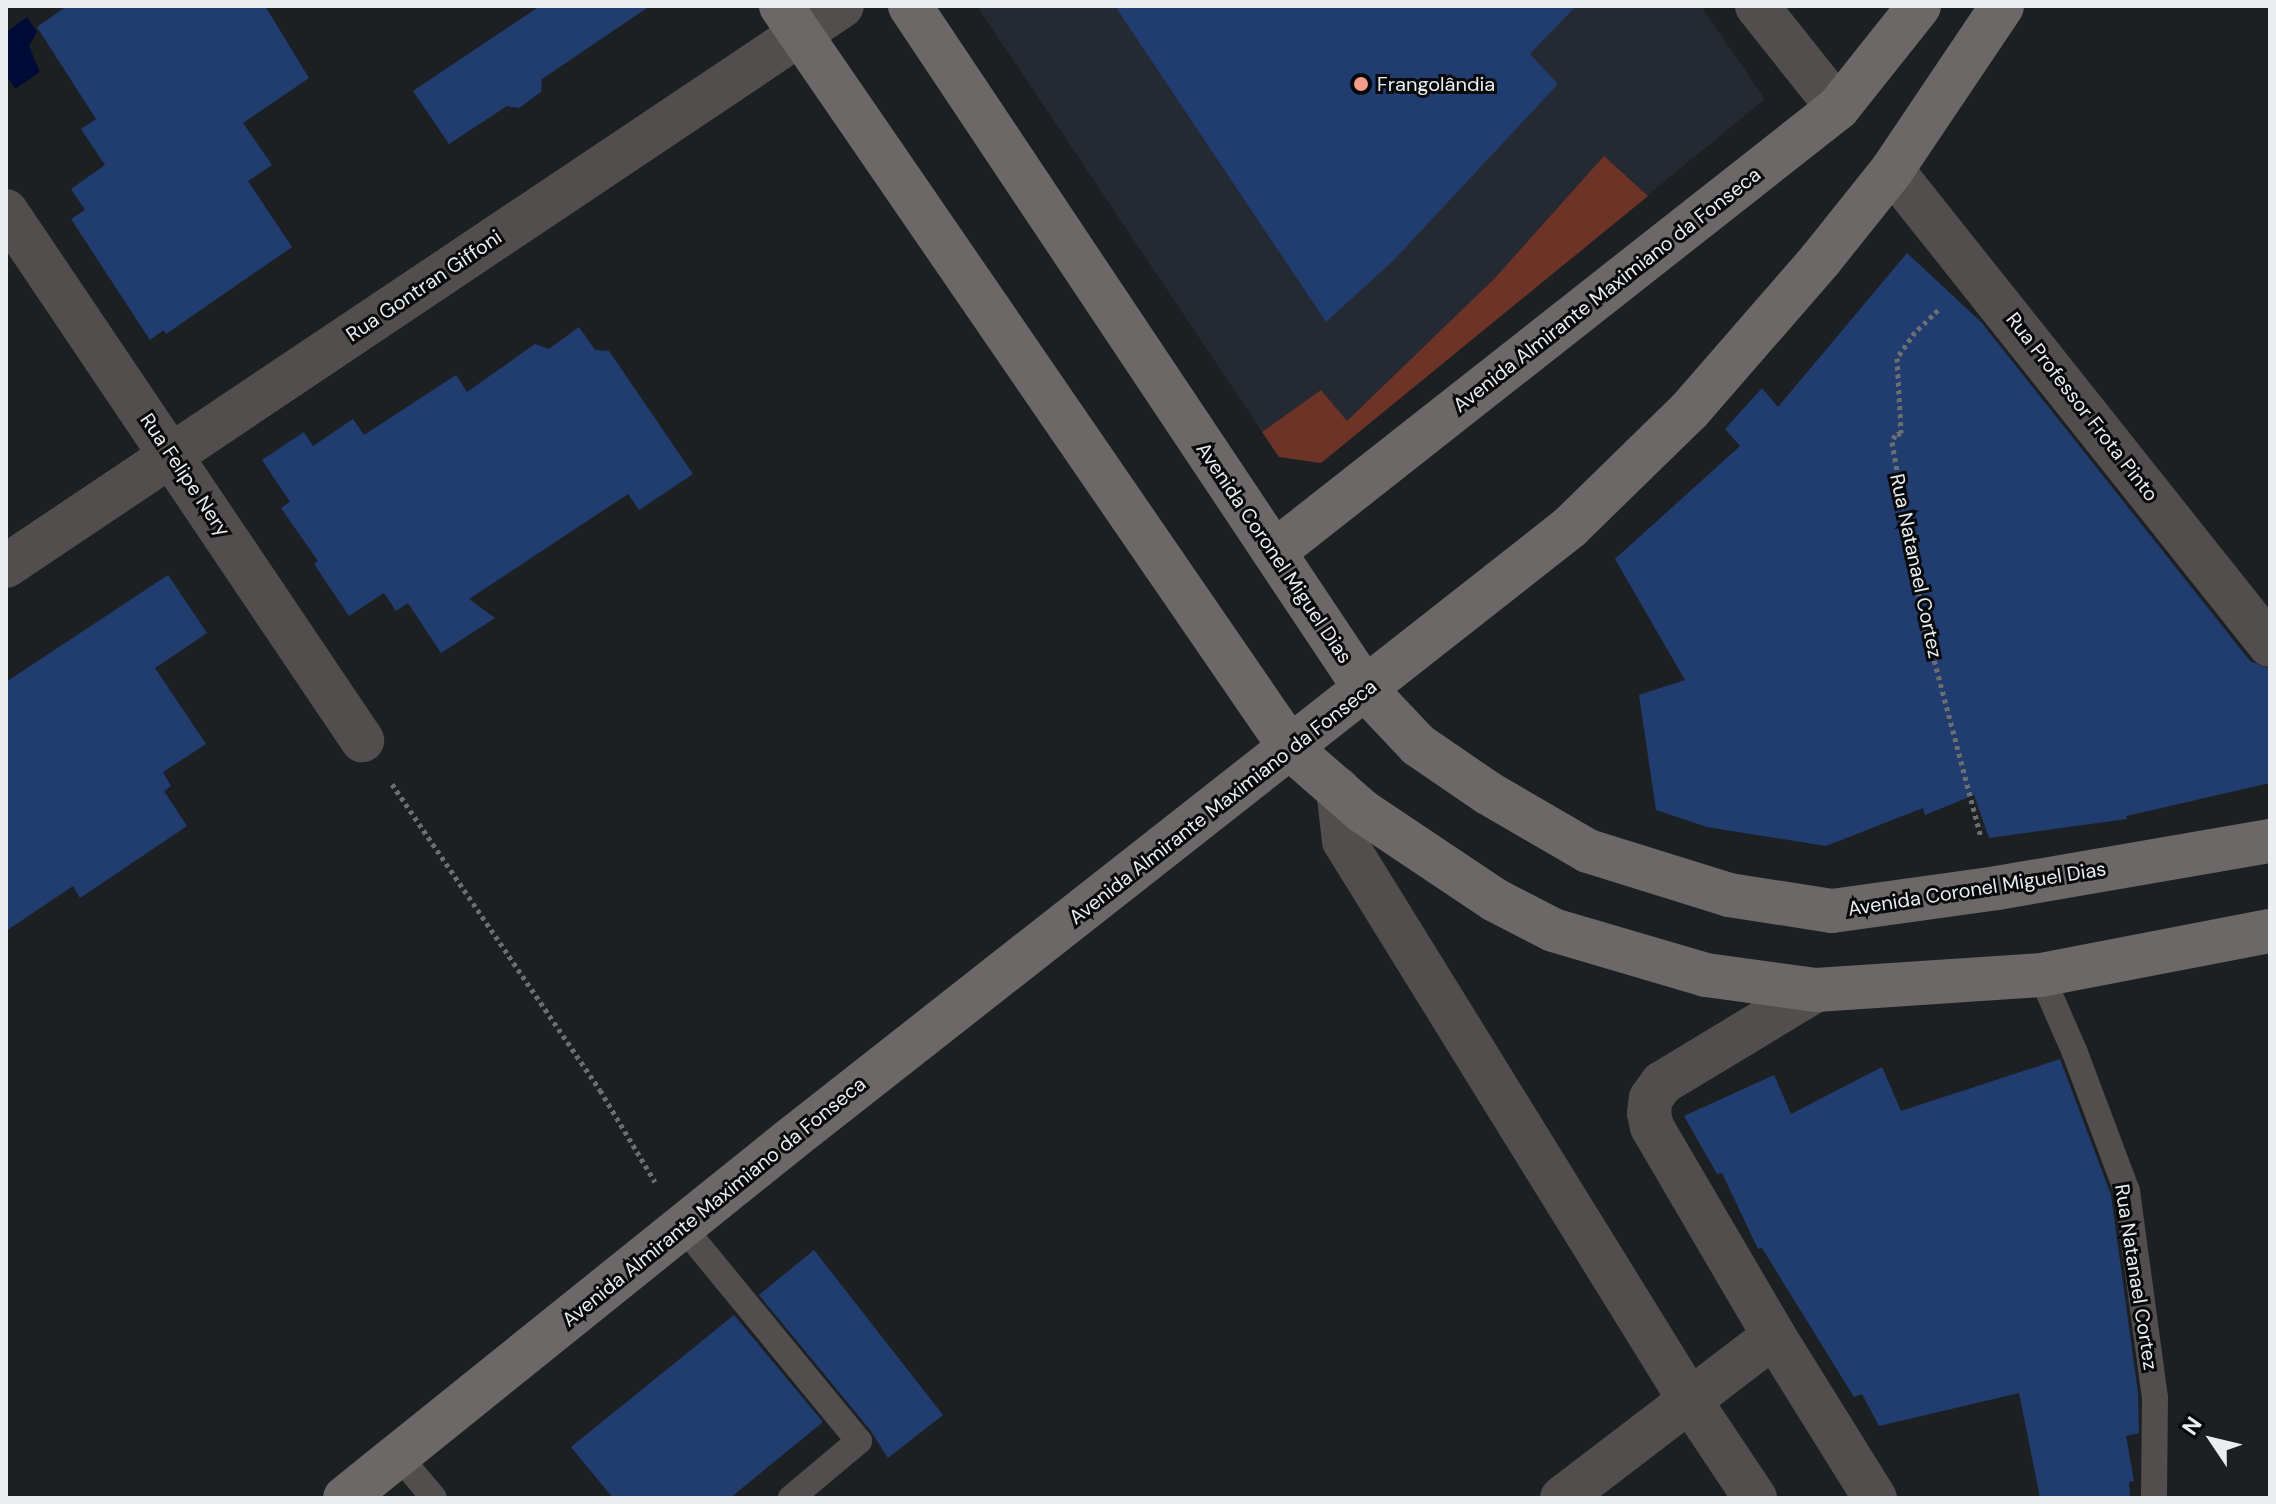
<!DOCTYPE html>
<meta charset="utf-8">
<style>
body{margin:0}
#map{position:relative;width:2276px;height:1504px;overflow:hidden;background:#1d2023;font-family:"DM Sans",sans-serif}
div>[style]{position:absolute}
.built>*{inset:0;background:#242932}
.green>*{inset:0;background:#6e3327}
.water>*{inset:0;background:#000b38}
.building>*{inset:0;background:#213d6f}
.path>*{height:5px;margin-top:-2.5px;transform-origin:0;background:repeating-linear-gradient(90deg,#6c6f72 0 4px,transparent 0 8px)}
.service>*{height:26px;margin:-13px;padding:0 13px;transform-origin:13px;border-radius:13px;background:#514e4d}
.minor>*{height:44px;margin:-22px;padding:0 22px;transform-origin:22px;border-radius:22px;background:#514e4d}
.tertiary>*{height:44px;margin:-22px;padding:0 22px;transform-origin:22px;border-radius:22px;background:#514e4d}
.secondary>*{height:44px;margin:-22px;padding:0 22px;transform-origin:22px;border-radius:22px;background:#6c6867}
.dots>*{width:22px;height:22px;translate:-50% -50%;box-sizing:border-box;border:4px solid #08090b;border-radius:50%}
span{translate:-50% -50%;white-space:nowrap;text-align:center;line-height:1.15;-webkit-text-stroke:6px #08090b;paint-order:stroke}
.poi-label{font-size:20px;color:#ebedf0}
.left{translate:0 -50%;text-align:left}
.street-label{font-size:20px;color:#ebedf0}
.frame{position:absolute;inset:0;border:8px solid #ebedf0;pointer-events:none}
.north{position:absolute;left:2172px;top:1400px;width:80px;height:80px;-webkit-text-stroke:6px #08090b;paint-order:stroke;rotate:305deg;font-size:22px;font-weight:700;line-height:32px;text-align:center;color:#ebedf0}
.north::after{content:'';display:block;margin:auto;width:28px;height:36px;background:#ebedf0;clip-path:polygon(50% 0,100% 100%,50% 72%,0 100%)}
</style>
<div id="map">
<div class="built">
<div style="clip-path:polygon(977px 6px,1701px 6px,1765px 99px,1321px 463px,1279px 457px)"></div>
</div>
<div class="green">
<div style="clip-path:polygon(1604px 156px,1648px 196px,1321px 463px,1279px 457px,1262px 432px,1321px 390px,1347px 421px,1495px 278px)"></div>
</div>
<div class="water">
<div style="clip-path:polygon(27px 17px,37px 32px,29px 46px,40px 72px,15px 89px,6px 75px,6px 32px)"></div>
</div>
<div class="building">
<div style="clip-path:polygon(67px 6px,265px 6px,309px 78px,243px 123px,272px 165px,248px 181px,292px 247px,166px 334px,164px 330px,150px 340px,71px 219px,85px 210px,71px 189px,105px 165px,81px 129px,96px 119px,37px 27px)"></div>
<div style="clip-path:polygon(540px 6px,650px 6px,542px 79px,541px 92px,519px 108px,507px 106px,449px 144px,413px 91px)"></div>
<div style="clip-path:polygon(1115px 6px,1576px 6px,1530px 54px,1558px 84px,1393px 261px,1326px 322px)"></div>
<div style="clip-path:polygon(1907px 253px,1981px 322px,2250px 661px,2270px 669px,2270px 783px,2126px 816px,2127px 819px,1989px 838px,1974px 795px,1925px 815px,1923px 808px,1826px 846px,1707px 827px,1656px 810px,1639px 695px,1685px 680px,1615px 559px,1740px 446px,1725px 429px,1762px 388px,1778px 407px)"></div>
<div style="clip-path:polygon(579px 327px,595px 350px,609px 351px,693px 474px,639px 510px,628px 494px,469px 599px,495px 618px,441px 653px,408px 603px,396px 611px,384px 593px,349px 616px,314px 564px,318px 561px,281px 508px,290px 502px,262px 460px,304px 432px,313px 446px,353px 419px,364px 435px,456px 375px,467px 392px,535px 344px,549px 349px)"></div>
<div style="clip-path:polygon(168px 575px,207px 633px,155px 668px,206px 744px,163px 772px,171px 786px,164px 791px,187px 826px,80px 898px,73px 886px,6px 931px,6px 682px)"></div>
<div style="clip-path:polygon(2060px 1059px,2111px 1195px,2138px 1393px,2139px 1433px,2126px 1436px,2134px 1481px,2129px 1482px,2130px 1498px,2040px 1498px,2019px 1393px,1879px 1426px,1862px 1394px,1854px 1397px,1762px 1248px,1758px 1249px,1722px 1173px,1717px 1174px,1684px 1116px,1774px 1075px,1791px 1114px,1882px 1067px,1901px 1111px)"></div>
<div style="clip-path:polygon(814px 1250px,943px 1415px,888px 1458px,871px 1431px,759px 1295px)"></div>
<div style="clip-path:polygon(734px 1315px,823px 1422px,730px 1498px,613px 1498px,571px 1447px)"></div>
</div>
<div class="path">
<div style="left:1938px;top:310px;width:32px;rotate:136deg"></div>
<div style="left:1915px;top:332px;width:32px;rotate:125deg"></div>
<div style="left:1897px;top:358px;width:75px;rotate:86.9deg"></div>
<div style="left:1901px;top:433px;width:6px;rotate:162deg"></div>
<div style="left:1895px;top:435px;width:8px;rotate:113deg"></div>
<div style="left:1892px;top:442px;width:175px;rotate:80.1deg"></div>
<div style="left:1922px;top:614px;width:231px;rotate:75.2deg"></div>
<div style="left:392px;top:784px;width:370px;rotate:55.8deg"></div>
<div style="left:600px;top:1090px;width:107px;rotate:59.1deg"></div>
</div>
<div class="service">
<div style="left:2041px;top:975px;width:85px;rotate:66.4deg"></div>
<div style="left:2075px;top:1053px;width:147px;rotate:69.4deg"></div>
<div style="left:2127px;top:1191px;width:209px;rotate:82.3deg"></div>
<div style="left:2155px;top:1398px;width:100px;rotate:90.6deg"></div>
<div style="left:683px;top:1227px;width:277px;rotate:50.6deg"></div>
<div style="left:859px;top:1441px;width:89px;rotate:140deg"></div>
<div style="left:398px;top:1455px;width:56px;rotate:50.1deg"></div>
</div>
<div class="minor">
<div style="left:1757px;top:6px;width:130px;rotate:51.5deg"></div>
<div style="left:1892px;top:170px;width:607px;rotate:51.49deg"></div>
<div style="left:6px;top:211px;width:638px;rotate:56.06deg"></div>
<div style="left:1338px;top:789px;width:52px;rotate:83.4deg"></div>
<div style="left:1344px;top:841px;width:656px;rotate:58.27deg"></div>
<div style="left:1689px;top:1399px;width:119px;rotate:56.3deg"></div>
<div style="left:1816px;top:990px;width:180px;rotate:148.9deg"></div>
<div style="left:1662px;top:1083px;width:19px;rotate:126deg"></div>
<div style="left:1651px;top:1098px;width:15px;rotate:98deg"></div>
<div style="left:1649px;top:1113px;width:14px;rotate:78deg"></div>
<div style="left:1652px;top:1127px;width:242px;rotate:59.7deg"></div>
<div style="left:1774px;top:1336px;width:191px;rotate:58.1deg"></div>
<div style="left:1562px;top:1498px;width:267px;rotate:-37.4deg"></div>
</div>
<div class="tertiary">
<div style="left:6px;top:566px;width:1006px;rotate:-33.82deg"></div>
</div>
<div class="secondary">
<div style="left:781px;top:6px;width:901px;rotate:55.53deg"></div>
<div style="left:1291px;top:749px;width:94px;rotate:41.1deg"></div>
<div style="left:1362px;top:811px;width:160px;rotate:33.8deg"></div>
<div style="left:1495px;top:900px;width:65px;rotate:27.3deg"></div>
<div style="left:1553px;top:930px;width:159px;rotate:16.4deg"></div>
<div style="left:1706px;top:975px;width:111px;rotate:7.8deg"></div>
<div style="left:1816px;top:990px;width:225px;rotate:-3.8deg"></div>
<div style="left:2041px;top:975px;width:233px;rotate:-10.9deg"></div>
<div style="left:910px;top:6px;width:822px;rotate:56.31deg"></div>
<div style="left:1366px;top:690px;width:76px;rotate:46.6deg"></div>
<div style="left:1418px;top:745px;width:85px;rotate:34.4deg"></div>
<div style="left:1488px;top:793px;width:116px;rotate:30.1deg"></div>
<div style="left:1588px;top:851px;width:148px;rotate:17.3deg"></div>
<div style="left:1729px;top:895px;width:104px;rotate:8.8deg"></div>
<div style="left:1832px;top:911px;width:167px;rotate:-7.9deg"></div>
<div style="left:1997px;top:888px;width:277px;rotate:-9.8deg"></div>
<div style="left:1274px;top:552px;width:718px;rotate:-38.21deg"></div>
<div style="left:1838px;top:108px;width:130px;rotate:-51.5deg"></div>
<div style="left:345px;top:1498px;width:571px;rotate:-38.82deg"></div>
<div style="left:790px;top:1140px;width:992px;rotate:-38.16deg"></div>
<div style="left:1570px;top:527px;width:166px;rotate:-44.3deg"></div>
<div style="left:1689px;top:411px;width:201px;rotate:-49deg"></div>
<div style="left:1821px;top:259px;width:114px;rotate:-51.4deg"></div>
<div style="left:1892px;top:170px;width:197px;rotate:-56.1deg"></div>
</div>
<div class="dots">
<div style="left:1361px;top:84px;background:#f49d8a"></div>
</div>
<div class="poi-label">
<span class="left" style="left:1377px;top:84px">Frangolândia</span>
</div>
<div class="street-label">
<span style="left:424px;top:286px;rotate:-34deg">Rua Gontran Giffoni</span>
<span style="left:1607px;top:290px;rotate:-38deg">Avenida Almirante Maximiano da Fonseca</span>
<span style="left:2082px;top:407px;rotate:52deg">Rua Professor Frota Pinto</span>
<span style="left:185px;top:475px;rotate:56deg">Rua Felipe Nery</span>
<span style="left:1274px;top:553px;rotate:56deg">Avenida Coronel Miguel Dias</span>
<span style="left:1916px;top:566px;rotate:78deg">Rua Natanael Cortez</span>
<span style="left:1223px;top:802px;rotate:-38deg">Avenida Almirante Maximiano da Fonseca</span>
<span style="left:1977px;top:889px;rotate:-9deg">Avenida Coronel Miguel Dias</span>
<span style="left:714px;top:1202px;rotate:-39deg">Avenida Almirante Maximiano da Fonseca</span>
<span style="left:2136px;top:1277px;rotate:81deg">Rua Natanael Cortez</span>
</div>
<div class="frame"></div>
<div class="north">N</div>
</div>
